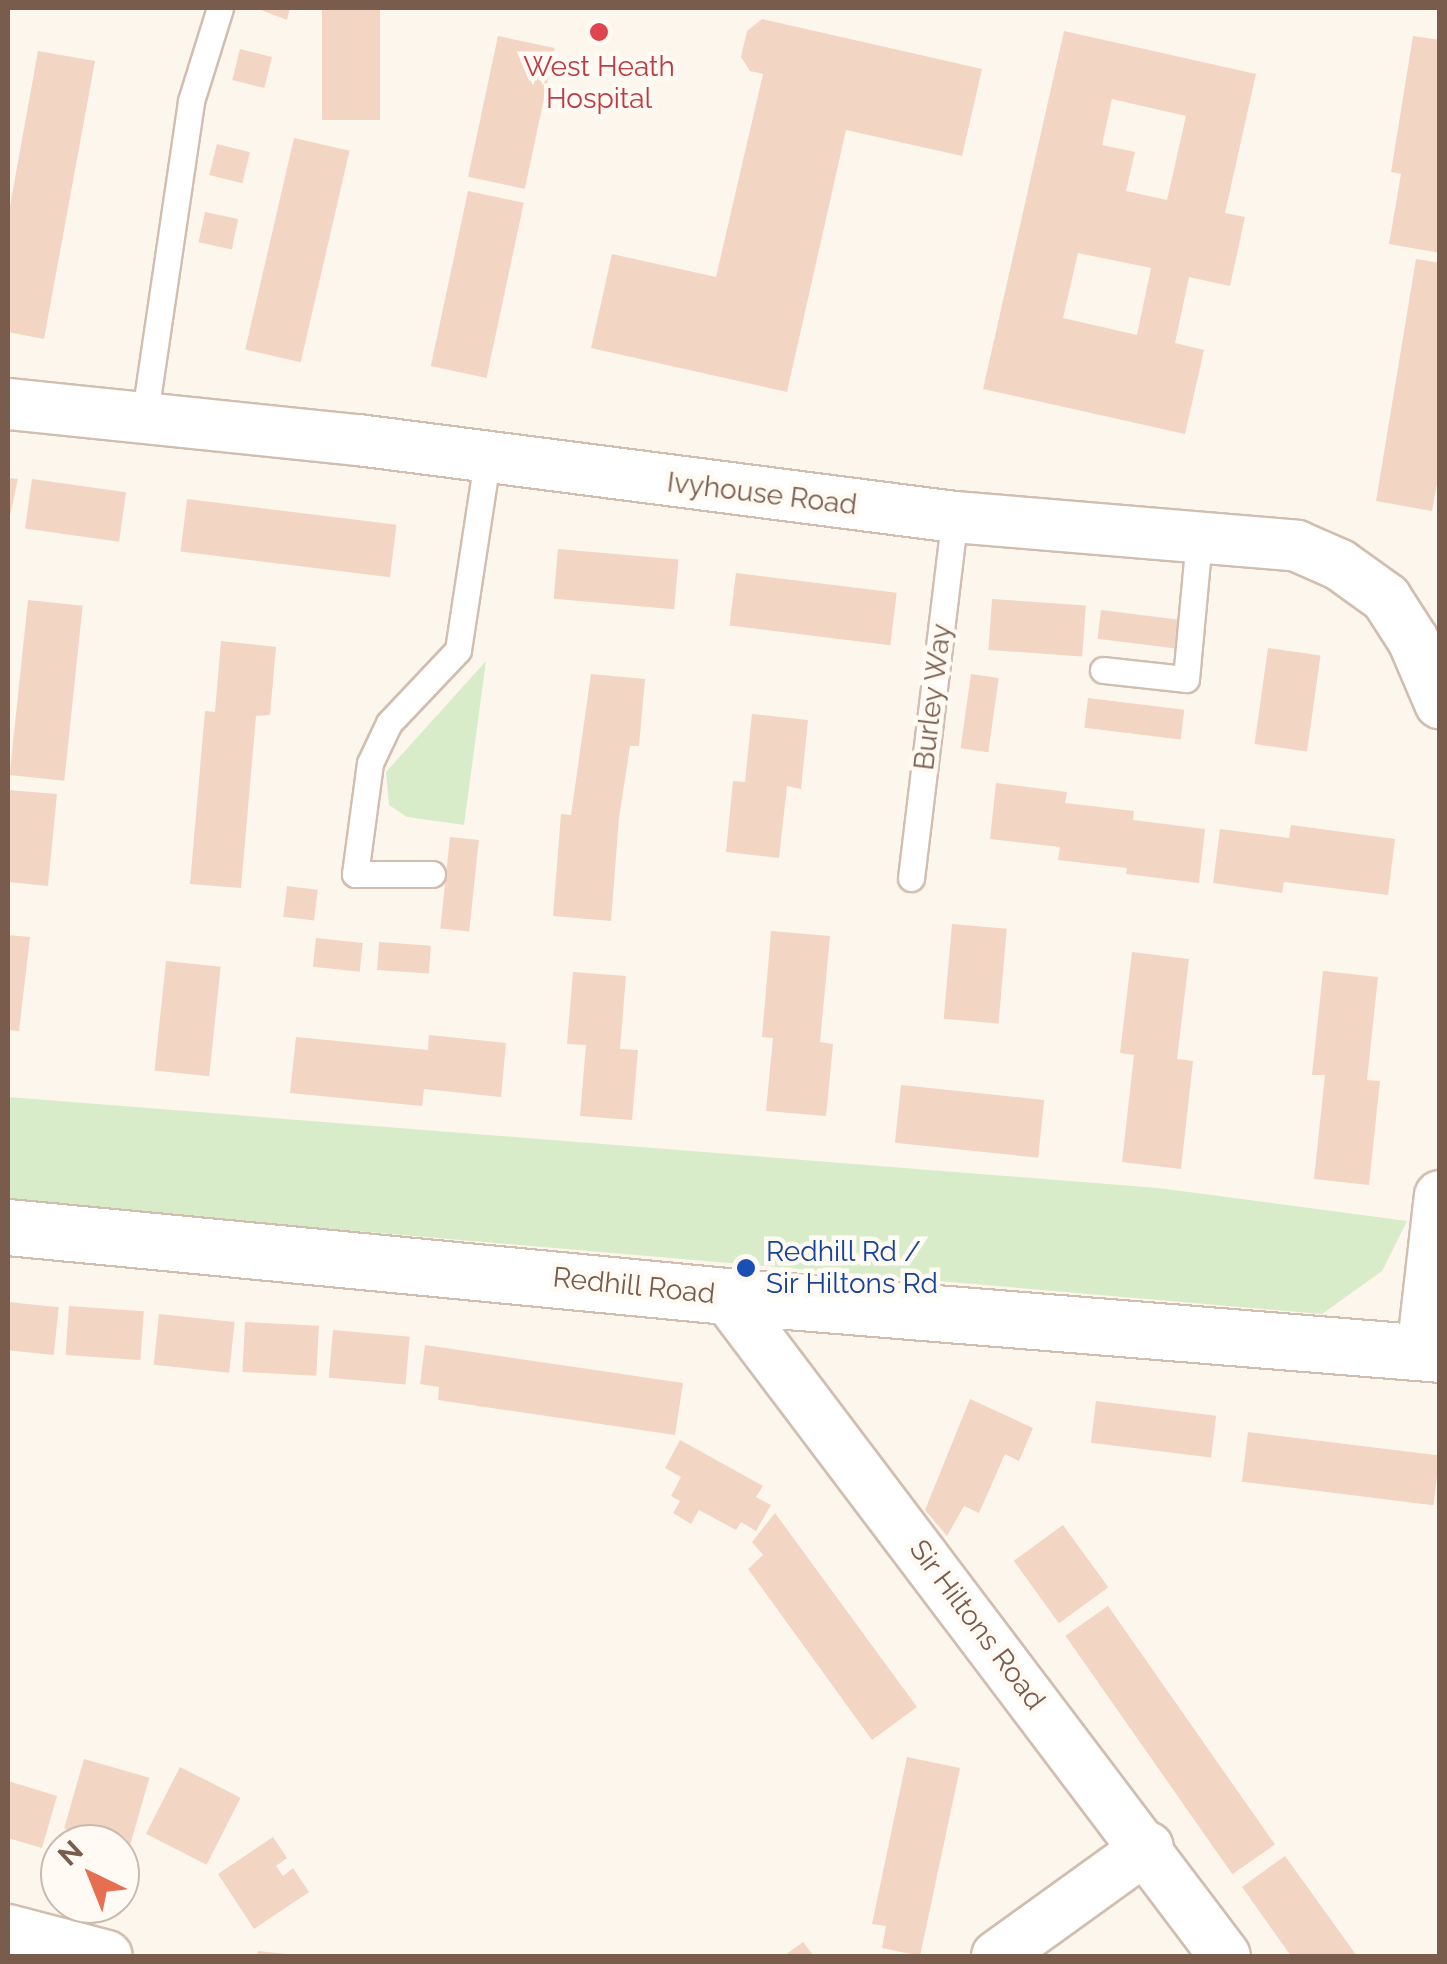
<!DOCTYPE html>
<style>
body{margin:0}
#map{position:relative;width:1447px;height:1964px;overflow:hidden;background:#fdf6ec;font-family:Raleway,sans-serif}
div>[style]{position:absolute}
.green>*{inset:0;background:#d8ecc9}
.building>*{inset:0;background:#f3d5c3;transform-origin:0 0}
.roads{filter:drop-shadow(2px 0 #d1beb0) drop-shadow(-2px 0 #d1beb0) drop-shadow(0 2px #d1beb0) drop-shadow(0 -2px #d1beb0)}
.service>*{height:25px;margin:-12.5px;padding:0 12.5px;transform-origin:12.5px;border-radius:12.5px;background:#fff}
.minor>*{height:50px;margin:-25px;padding:0 25px;transform-origin:25px;border-radius:25px;background:#fff}
.tertiary>*{height:55px;margin:-27.5px;padding:0 27.5px;transform-origin:27.5px;border-radius:27.5px;background:#fff}
.dots>*{width:28px;height:28px;translate:-50% -50%;box-sizing:border-box;border:5px solid #fffaf3;border-radius:50%}
span{translate:-50% -50%;white-space:nowrap;text-align:center;line-height:1.15;-webkit-text-stroke:9px #fffaf3;paint-order:stroke}
.health-label{font-size:28px;color:#be3a42}
.street-label{font-size:28px;color:#7a5c4d}
.transit-label{font-size:28px;color:#164399}
.left{translate:0 -50%;text-align:left}
.frame{position:absolute;inset:0;border:10px solid #7a5c4d;pointer-events:none}
.north{position:absolute;left:40px;top:1824px;width:100px;height:100px;box-sizing:border-box;background:#fffaf3;border:2px solid #cabbb1;border-radius:50%;rotate:317deg;font-size:28px;font-weight:700;line-height:40px;text-align:center;color:#7a5c4d}
.north::after{content:'';display:block;margin:auto;width:35px;height:45px;background:#e76f51;clip-path:polygon(50% 0,100% 100%,50% 72%,0 100%)}
</style>
<div id="map">
<div class="green">
<div style="clip-path:polygon(486px 661px,464px 825px,407px 817px,389px 805px,386px 772px)"></div>
<div style="clip-path:polygon(8px 1097px,1158px 1188px,1407px 1221px,1382px 1271px,1322px 1314px,8px 1201px)"></div>
</div>
<div class="building">
<div style="clip-path:polygon(256px 8px,290px 8px,287px 20px)"></div>
<div style="left:322px;top:8px;width:58px;height:112px"></div>
<div style="clip-path:polygon(762px 19px,982px 69px,962px 156px,846px 130px,787px 392px,591px 348px,612px 254px,716px 277px,763px 74px,750px 71px,741px 57px,747px 31px)"></div>
<div style="clip-path:polygon(evenodd,1064px 31px,1256px 74px,1225px 213px,1245px 217px,1230px 286px,1189px 277px,1175px 343px,1204px 350px,1185px 434px,983px 389px,1064px 31px,1112px 99px,1186px 116px,1167px 200px,1126px 191px,1135px 152px,1102px 145px,1112px 99px,1064px 31px,1078px 253px,1151px 268px,1137px 335px,1063px 318px,1078px 253px)"></div>
<div style="left:498px;top:36px;width:58px;height:144px;rotate:12deg"></div>
<div style="clip-path:polygon(1413px 36px,1440px 40px,1440px 253px,1389px 244px,1401px 174px,1391px 172px)"></div>
<div style="left:240px;top:49px;width:33px;height:32px;rotate:14deg"></div>
<div style="clip-path:polygon(38px 51px,95px 61px,44px 339px,8px 332px,8px 217px)"></div>
<div style="left:294px;top:138px;width:57px;height:217px;rotate:13deg"></div>
<div style="left:217px;top:144px;width:34px;height:32px;rotate:14deg"></div>
<div style="left:468px;top:191px;width:57px;height:179px;rotate:12deg"></div>
<div style="left:205px;top:212px;width:34px;height:31px;rotate:12deg"></div>
<div style="clip-path:polygon(1416px 259px,1440px 263px,1440px 468px,1432px 511px,1376px 501px)"></div>
<div style="clip-path:polygon(8px 478px,18px 479px,9px 520px,8px 520px)"></div>
<div style="left:32px;top:479px;width:95px;height:50px;rotate:8deg"></div>
<div style="left:187px;top:499px;width:211px;height:53px;rotate:7deg"></div>
<div style="left:558px;top:549px;width:121px;height:50px;rotate:5deg"></div>
<div style="left:736px;top:573px;width:162px;height:53px;rotate:7deg"></div>
<div style="left:992px;top:599px;width:94px;height:51px;rotate:4deg"></div>
<div style="left:28px;top:600px;width:55px;height:176px;rotate:6deg"></div>
<div style="left:1101px;top:610px;width:79px;height:29px;rotate:7deg"></div>
<div style="clip-path:polygon(221px 641px,276px 647px,270px 715px,256px 716px,241px 888px,190px 884px,205px 711px,215px 712px)"></div>
<div style="left:1268px;top:648px;width:53px;height:97px;rotate:8deg"></div>
<div style="clip-path:polygon(591px 674px,645px 679px,639px 746px,630px 746px,619px 818px,611px 921px,553px 916px,561px 814px,571px 815px)"></div>
<div style="left:971px;top:674px;width:28px;height:75px;rotate:8deg"></div>
<div style="left:1088px;top:698px;width:97px;height:30px;rotate:7deg"></div>
<div style="clip-path:polygon(752px 714px,808px 720px,801px 789px,787px 786px,779px 858px,726px 852px,733px 781px,745px 782px)"></div>
<div style="clip-path:polygon(996px 783px,1067px 792px,1065px 803px,1134px 811px,1133px 820px,1205px 829px,1199px 883px,1126px 874px,1127px 868px,1058px 860px,1060px 847px,990px 839px)"></div>
<div style="clip-path:polygon(8px 790px,57px 794px,48px 886px,8px 882px)"></div>
<div style="clip-path:polygon(1291px 825px,1395px 839px,1388px 895px,1284px 882px,1282px 893px,1213px 883px,1220px 829px,1289px 838px)"></div>
<div style="left:450px;top:837px;width:29px;height:92px;rotate:6deg"></div>
<div style="left:287px;top:886px;width:31px;height:31px;rotate:7deg"></div>
<div style="left:952px;top:924px;width:55px;height:95px;rotate:5deg"></div>
<div style="clip-path:polygon(771px 931px,830px 936px,820px 1042px,833px 1044px,826px 1116px,766px 1111px,773px 1038px,762px 1037px)"></div>
<div style="clip-path:polygon(8px 935px,30px 937px,19px 1031px,8px 1030px)"></div>
<div style="left:316px;top:938px;width:47px;height:29px;rotate:6deg"></div>
<div style="left:379px;top:942px;width:52px;height:28px;rotate:4deg"></div>
<div style="clip-path:polygon(1132px 952px,1189px 959px,1177px 1059px,1193px 1061px,1181px 1169px,1122px 1162px,1134px 1055px,1120px 1053px)"></div>
<div style="left:166px;top:961px;width:55px;height:110px;rotate:6deg"></div>
<div style="clip-path:polygon(1323px 971px,1378px 977px,1367px 1080px,1380px 1081px,1369px 1185px,1314px 1179px,1325px 1075px,1312px 1075px)"></div>
<div style="clip-path:polygon(573px 972px,626px 976px,620px 1049px,638px 1050px,632px 1120px,580px 1116px,586px 1045px,567px 1044px)"></div>
<div style="clip-path:polygon(429px 1035px,506px 1043px,501px 1097px,424px 1089px,422px 1106px,290px 1093px,296px 1037px,428px 1050px)"></div>
<div style="left:901px;top:1085px;width:144px;height:58px;rotate:6deg"></div>
<div style="left:8px;top:1302px;width:51px;height:48px;rotate:6deg"></div>
<div style="left:69px;top:1306px;width:75px;height:49px;rotate:4deg"></div>
<div style="left:159px;top:1314px;width:76px;height:51px;rotate:6deg"></div>
<div style="left:245px;top:1322px;width:74px;height:50px;rotate:3deg"></div>
<div style="left:333px;top:1330px;width:77px;height:48px;rotate:5deg"></div>
<div style="clip-path:polygon(425px 1345px,683px 1383px,675px 1435px,438px 1400px,439px 1387px,420px 1384px)"></div>
<div style="clip-path:polygon(970px 1399px,1033px 1428px,1019px 1461px,1005px 1454px,979px 1513px,964px 1506px,947px 1536px,925px 1510px)"></div>
<div style="left:1096px;top:1401px;width:121px;height:42px;rotate:7deg"></div>
<div style="left:1248px;top:1432px;width:193px;height:50px;rotate:7deg"></div>
<div style="clip-path:polygon(680px 1440px,763px 1486px,756px 1497px,771px 1505px,756px 1531px,741px 1522px,736px 1530px,699px 1510px,691px 1524px,673px 1513px,680px 1501px,671px 1496px,681px 1477px,665px 1468px)"></div>
<div style="clip-path:polygon(775px 1513px,917px 1707px,872px 1740px,748px 1569px,763px 1555px,752px 1542px)"></div>
<div style="left:1063px;top:1525px;width:77px;height:61px;rotate:54deg"></div>
<div style="left:1108px;top:1606px;width:291px;height:52px;rotate:55deg"></div>
<div style="clip-path:polygon(907px 1757px,960px 1768px,920px 1956px,882px 1948px,886px 1926px,872px 1924px)"></div>
<div style="left:84px;top:1759px;width:68px;height:72px;rotate:16deg"></div>
<div style="left:180px;top:1767px;width:68px;height:75px;rotate:27deg"></div>
<div style="clip-path:polygon(8px 1781px,57px 1796px,42px 1848px,8px 1838px)"></div>
<div style="clip-path:polygon(273px 1837px,287px 1858px,276px 1866px,283px 1876px,293px 1868px,309px 1892px,254px 1929px,218px 1874px)"></div>
<div style="clip-path:polygon(1285px 1856px,1357px 1956px,1291px 1956px,1242px 1887px)"></div>
<div style="clip-path:polygon(803px 1942px,814px 1956px,784px 1956px)"></div>
<div style="clip-path:polygon(258px 1951px,287px 1954px,287px 1956px,258px 1956px)"></div>
</div>
<div class="roads">
<div class="service">
<div style="left:144px;top:420px;width:322px;rotate:-81.6deg"></div>
<div style="left:191px;top:101px;width:97px;rotate:-72.7deg"></div>
<div style="left:1103px;top:670px;width:83px;rotate:6.2deg"></div>
<div style="left:1186px;top:679px;width:142px;rotate:-84.7deg"></div>
<div style="left:432px;top:874px;width:77px;rotate:180deg"></div>
<div style="left:355px;top:874px;width:112px;rotate:-82.3deg"></div>
<div style="left:370px;top:763px;width:44px;rotate:-64.6deg"></div>
<div style="left:389px;top:723px;width:100px;rotate:-46.6deg"></div>
<div style="left:458px;top:650px;width:192px;rotate:-81.3deg"></div>
<div style="left:911px;top:878px;width:364px;rotate:-83.1deg"></div>
</div>
<div class="minor">
<div style="left:8px;top:404px;width:352px;rotate:5.9deg"></div>
<div style="left:358px;top:440px;width:602px;rotate:7.35deg"></div>
<div style="left:955px;top:517px;width:343px;rotate:4.8deg"></div>
<div style="left:1297px;top:546px;width:47px;rotate:23.8deg"></div>
<div style="left:1340px;top:565px;width:57px;rotate:35.7deg"></div>
<div style="left:1386px;top:598px;width:50px;rotate:57.3deg"></div>
<div style="left:1413px;top:640px;width:69px;rotate:66.8deg"></div>
<div style="left:726px;top:1296px;width:827px;rotate:52.91deg"></div>
<div style="left:1422px;top:1353px;width:158px;rotate:-83.5deg"></div>
<div style="left:8px;top:1930px;width:102px;rotate:14.7deg"></div>
<div style="left:997px;top:1956px;width:186px;rotate:-35.8deg"></div>
</div>
<div class="tertiary">
<div style="left:8px;top:1227px;width:721px;rotate:5.49deg"></div>
<div style="left:726px;top:1296px;width:716px;rotate:4.64deg"></div>
</div>
</div>
<div class="dots">
<div style="left:599px;top:32px;background:#e0444e"></div>
<div style="left:746px;top:1268px;background:#1a4fb4"></div>
</div>
<div class="health-label">
<span style="left:599px;top:83px">West Heath<br>Hospital</span>
</div>
<div class="street-label">
<span style="left:762px;top:494px;rotate:7deg">Ivyhouse Road</span>
<span style="left:933px;top:697px;rotate:-83deg">Burley Way</span>
<span style="left:634px;top:1286px;rotate:6deg">Redhill Road</span>
<span style="left:977px;top:1625px;rotate:53deg">Sir Hiltons Road</span>
</div>
<div class="transit-label">
<span class="left" style="left:766px;top:1268px">Redhill Rd /<br>Sir Hiltons Rd</span>
</div>
<div class="frame"></div>
<div class="north">N</div>
</div>
